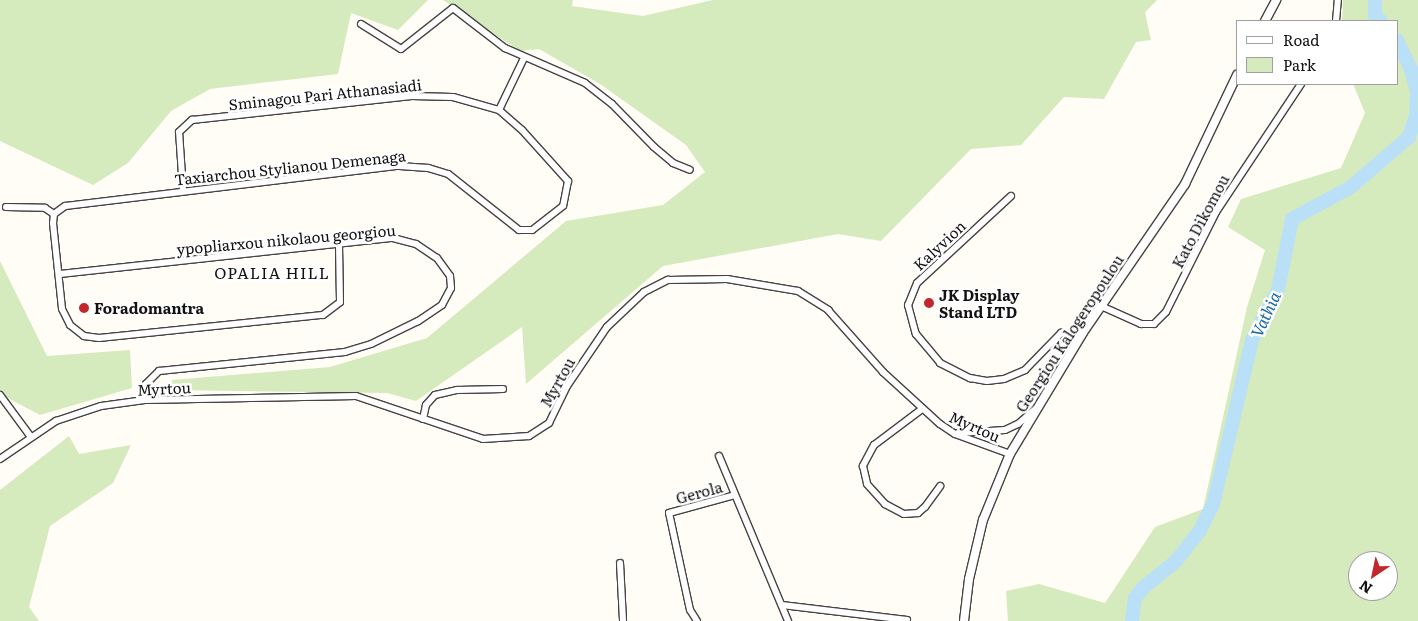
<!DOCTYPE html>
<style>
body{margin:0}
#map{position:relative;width:1418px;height:621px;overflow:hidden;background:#fffdf5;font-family:Literata,serif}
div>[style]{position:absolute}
.green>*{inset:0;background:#d5ebbd}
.river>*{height:14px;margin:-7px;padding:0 7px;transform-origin:7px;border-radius:7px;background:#b9e0f7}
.roads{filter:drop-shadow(1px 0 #444) drop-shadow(-1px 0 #444) drop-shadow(0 1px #444) drop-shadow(0 -1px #444)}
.minor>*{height:6px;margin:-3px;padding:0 3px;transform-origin:3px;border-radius:3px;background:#fff}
.tertiary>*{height:8px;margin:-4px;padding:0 4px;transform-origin:4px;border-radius:4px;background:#fff}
.dots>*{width:14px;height:14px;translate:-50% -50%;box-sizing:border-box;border:2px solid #fff;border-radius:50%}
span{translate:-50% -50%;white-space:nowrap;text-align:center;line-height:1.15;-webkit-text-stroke:5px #fff;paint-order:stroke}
.street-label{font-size:15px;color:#111}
.poi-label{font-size:15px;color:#111;font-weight:700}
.left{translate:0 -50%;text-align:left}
.neighbourhood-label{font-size:16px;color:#111;letter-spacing:1px}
.water-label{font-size:16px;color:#1768a6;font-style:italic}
.legend{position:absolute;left:1236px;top:20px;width:162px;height:65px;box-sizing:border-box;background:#fff;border:1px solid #a0a0a0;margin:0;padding:6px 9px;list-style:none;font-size:15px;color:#111}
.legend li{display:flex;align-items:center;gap:10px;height:25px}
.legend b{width:25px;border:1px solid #a0a0a0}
.north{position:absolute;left:1348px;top:551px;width:50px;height:50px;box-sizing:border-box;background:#fff;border:1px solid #a0a0a0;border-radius:50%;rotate:214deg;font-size:14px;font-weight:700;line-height:20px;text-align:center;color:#111}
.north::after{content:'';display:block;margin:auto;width:18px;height:22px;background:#c4262e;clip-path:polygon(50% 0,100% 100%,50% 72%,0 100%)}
</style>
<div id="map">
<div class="green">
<div style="clip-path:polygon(0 0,428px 0,398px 30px,351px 13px,338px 74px,210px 89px,171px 111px,128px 163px,93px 185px,0 141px)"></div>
<div style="clip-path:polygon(443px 0,573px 0,572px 6px,643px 16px,713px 0,1157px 0,1145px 12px,1151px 40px,1136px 42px,1104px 99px,1064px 97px,1021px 145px,971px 149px,881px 241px,838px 234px,663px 266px,526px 384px,522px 327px,416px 401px,387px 393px,170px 390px,172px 380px,330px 367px,427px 338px,566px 221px,663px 205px,705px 172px,686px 145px,600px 84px,539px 49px,520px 51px)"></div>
<div style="clip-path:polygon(evenodd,1343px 0,1418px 0,1418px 621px,1008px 621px,1006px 591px,1039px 584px,1105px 603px,1155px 527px,1203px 509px,1247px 307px,1265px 250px,1228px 227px,1241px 199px,1341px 168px,1365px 113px,1353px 84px,1397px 84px,1397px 21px,1342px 21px,1343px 0,1358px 561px,1388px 561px,1388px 591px,1358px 591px,1358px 561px)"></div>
<div style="clip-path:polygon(0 261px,47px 356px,130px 350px,132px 388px,40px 415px,0 394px)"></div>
<div style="clip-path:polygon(69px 436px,79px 454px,131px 445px,113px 483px,50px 526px,29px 607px,39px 621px,0 621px,0 490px)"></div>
</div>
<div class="river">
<div style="left:1375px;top:0;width:15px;rotate:90deg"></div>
<div style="left:1375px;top:15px;width:8px;rotate:45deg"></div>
<div style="left:1132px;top:621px;width:23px;rotate:-83deg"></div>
<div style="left:1135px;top:598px;width:13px;rotate:-51deg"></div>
<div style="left:1143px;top:588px;width:43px;rotate:-39.3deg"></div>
<div style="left:1176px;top:561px;width:39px;rotate:-52deg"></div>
<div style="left:1200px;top:530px;width:28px;rotate:-63deg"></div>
<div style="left:1213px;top:505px;width:170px;rotate:-76.7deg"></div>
<div style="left:1252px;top:340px;width:56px;rotate:-62.5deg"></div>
<div style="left:1278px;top:290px;width:72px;rotate:-78.8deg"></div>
<div style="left:1292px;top:219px;width:67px;rotate:-28.5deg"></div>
<div style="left:1351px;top:187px;width:77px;rotate:-40.8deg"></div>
<div style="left:1409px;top:137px;width:22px;rotate:-72deg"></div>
<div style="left:1416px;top:116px;width:24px;rotate:-88deg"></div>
<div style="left:1417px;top:92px;width:24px;rotate:-105deg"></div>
<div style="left:1411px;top:69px;width:32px;rotate:-116deg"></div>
</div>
<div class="roads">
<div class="minor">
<div style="left:1336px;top:21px;width:21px;rotate:-85deg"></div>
<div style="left:361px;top:24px;width:47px;rotate:32deg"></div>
<div style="left:401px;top:49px;width:66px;rotate:-38.3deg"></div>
<div style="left:453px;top:8px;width:66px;rotate:37.6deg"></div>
<div style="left:505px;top:48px;width:87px;rotate:23.6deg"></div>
<div style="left:585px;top:83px;width:34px;rotate:38deg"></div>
<div style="left:612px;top:104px;width:60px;rotate:45.7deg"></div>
<div style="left:654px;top:147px;width:25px;rotate:40deg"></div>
<div style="left:673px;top:163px;width:18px;rotate:22deg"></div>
<div style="left:499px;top:110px;width:58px;rotate:-64.3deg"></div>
<div style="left:183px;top:190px;width:58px;rotate:-93.9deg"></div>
<div style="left:179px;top:132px;width:18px;rotate:-43deg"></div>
<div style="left:192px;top:120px;width:221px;rotate:-6.2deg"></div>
<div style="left:412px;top:96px;width:41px;rotate:1.4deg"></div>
<div style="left:453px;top:97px;width:48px;rotate:15.8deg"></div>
<div style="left:499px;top:110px;width:30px;rotate:41deg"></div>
<div style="left:522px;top:130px;width:69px;rotate:48deg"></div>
<div style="left:568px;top:181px;width:25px;rotate:101deg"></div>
<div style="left:563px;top:206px;width:39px;rotate:142deg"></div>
<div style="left:532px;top:230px;width:13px;rotate:180deg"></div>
<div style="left:519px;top:230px;width:90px;rotate:-141.7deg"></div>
<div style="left:448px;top:174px;width:21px;rotate:-163deg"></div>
<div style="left:428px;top:168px;width:32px;rotate:-176deg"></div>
<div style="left:396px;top:166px;width:333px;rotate:173.1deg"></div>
<div style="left:65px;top:206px;width:14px;rotate:144deg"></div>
<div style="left:54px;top:214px;width:9px;rotate:96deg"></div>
<div style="left:53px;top:223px;width:86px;rotate:84deg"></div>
<div style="left:62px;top:309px;width:18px;rotate:63deg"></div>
<div style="left:70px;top:325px;width:18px;rotate:38deg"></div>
<div style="left:84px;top:336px;width:15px;rotate:8deg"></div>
<div style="left:99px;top:338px;width:225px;rotate:-5.9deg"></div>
<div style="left:323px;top:315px;width:21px;rotate:-37deg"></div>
<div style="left:340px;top:302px;width:58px;rotate:-91deg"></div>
<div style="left:1011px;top:196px;width:128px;rotate:137.2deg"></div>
<div style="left:917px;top:283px;width:24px;rotate:112deg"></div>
<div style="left:908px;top:305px;width:30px;rotate:75deg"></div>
<div style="left:916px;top:334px;width:38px;rotate:50deg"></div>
<div style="left:940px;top:363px;width:34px;rotate:27deg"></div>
<div style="left:970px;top:378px;width:17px;rotate:10deg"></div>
<div style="left:987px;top:381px;width:17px;rotate:-7deg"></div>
<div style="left:1004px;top:379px;width:23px;rotate:-23deg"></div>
<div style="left:1025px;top:370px;width:52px;rotate:-45.8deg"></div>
<div style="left:1061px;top:333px;width:21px;rotate:3deg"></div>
<div style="left:6px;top:207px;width:39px;rotate:1deg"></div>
<div style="left:45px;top:208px;width:11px;rotate:34deg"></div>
<div style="left:60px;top:274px;width:335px;rotate:-6.2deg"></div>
<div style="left:393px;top:238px;width:24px;rotate:15deg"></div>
<div style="left:416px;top:244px;width:25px;rotate:34deg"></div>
<div style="left:437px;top:258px;width:22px;rotate:54deg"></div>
<div style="left:450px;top:276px;width:12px;rotate:85deg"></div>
<div style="left:451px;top:288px;width:19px;rotate:118deg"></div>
<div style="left:442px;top:305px;width:29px;rotate:146deg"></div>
<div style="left:418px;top:321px;width:52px;rotate:153.9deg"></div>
<div style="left:371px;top:344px;width:27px;rotate:163deg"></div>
<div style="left:345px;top:352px;width:187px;rotate:174.2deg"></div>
<div style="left:159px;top:371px;width:18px;rotate:135deg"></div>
<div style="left:146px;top:384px;width:16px;rotate:94deg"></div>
<div style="left:1101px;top:306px;width:44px;rotate:24.2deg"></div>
<div style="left:1141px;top:324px;width:13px"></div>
<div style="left:1154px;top:324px;width:17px;rotate:-45deg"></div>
<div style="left:1166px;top:312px;width:112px;rotate:-63.4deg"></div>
<div style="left:1216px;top:212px;width:154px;rotate:-56.4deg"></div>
<div style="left:0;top:395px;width:52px;rotate:53.6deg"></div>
<div style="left:922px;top:409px;width:60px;rotate:143.1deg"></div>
<div style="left:874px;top:445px;width:24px;rotate:118deg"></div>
<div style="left:863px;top:466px;width:18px;rotate:77deg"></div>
<div style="left:867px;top:484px;width:27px;rotate:48deg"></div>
<div style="left:885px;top:504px;width:21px;rotate:28deg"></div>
<div style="left:904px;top:514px;width:14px;rotate:-4deg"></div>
<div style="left:918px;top:513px;width:9px;rotate:-41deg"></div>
<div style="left:925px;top:507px;width:26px;rotate:-54deg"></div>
<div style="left:423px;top:419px;width:14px;rotate:-78deg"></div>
<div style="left:426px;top:405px;width:13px;rotate:-48deg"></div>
<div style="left:435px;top:395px;width:23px;rotate:-13deg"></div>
<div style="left:457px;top:390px;width:46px;rotate:-1.2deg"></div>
<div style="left:958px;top:433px;width:47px;rotate:-3.7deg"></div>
<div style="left:1005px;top:430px;width:14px;rotate:-25deg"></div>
<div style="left:1018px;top:424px;width:23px;rotate:-41deg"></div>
<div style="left:719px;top:456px;width:179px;rotate:67.3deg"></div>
<div style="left:0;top:459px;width:68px;rotate:-34.2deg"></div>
<div style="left:56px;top:421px;width:47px;rotate:-18.4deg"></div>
<div style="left:101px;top:406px;width:44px;rotate:-7.8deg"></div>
<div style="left:145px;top:400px;width:211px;rotate:-1.1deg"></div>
<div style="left:356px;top:396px;width:134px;rotate:18.7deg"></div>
<div style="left:483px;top:439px;width:46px;rotate:-3.7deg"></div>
<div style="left:529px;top:436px;width:24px;rotate:-33deg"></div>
<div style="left:549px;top:423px;width:41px;rotate:-64.1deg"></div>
<div style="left:567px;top:386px;width:71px;rotate:-55.9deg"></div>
<div style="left:607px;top:327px;width:51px;rotate:-43.4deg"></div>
<div style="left:644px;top:292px;width:27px;rotate:-27deg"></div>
<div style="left:668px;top:280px;width:59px;rotate:-1deg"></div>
<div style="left:727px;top:279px;width:72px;rotate:9.6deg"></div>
<div style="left:798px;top:291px;width:36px;rotate:32deg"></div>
<div style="left:828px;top:310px;width:83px;rotate:48.4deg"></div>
<div style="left:883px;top:372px;width:77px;rotate:42.4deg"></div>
<div style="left:940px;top:424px;width:18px;rotate:34deg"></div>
<div style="left:955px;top:434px;width:59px;rotate:20deg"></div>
<div style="left:620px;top:563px;width:58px;rotate:87deg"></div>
<div style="left:782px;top:605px;width:126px;rotate:6.8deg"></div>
<div style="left:697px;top:621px;width:13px;rotate:-122deg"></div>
<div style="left:690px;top:610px;width:99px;rotate:-102.2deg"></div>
<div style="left:669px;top:513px;width:68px;rotate:-15.3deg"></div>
</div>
<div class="tertiary">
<div style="left:1265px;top:21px;width:24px;rotate:-62deg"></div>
<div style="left:964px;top:621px;width:42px;rotate:-83.2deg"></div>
<div style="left:969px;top:579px;width:61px;rotate:-76.7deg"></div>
<div style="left:983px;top:520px;width:71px;rotate:-67.8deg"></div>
<div style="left:1010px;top:454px;width:140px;rotate:-59deg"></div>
<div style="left:1082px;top:334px;width:182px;rotate:-55.5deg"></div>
<div style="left:1185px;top:184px;width:121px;rotate:-64.5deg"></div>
</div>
</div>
<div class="dots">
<div style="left:929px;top:303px;background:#c4262e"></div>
<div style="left:84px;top:308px;background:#c4262e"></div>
</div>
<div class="street-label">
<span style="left:325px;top:94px;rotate:-6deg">Sminagou Pari Athanasiadi</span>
<span style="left:290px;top:167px;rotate:-6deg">Taxiarchou Stylianou Demenaga</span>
<span style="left:1200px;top:221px;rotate:-62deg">Kato Dikomou</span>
<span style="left:286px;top:239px;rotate:-5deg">ypopliarxou nikolaou georgiou</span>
<span style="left:939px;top:245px;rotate:-43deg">Kalyvion</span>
<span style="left:1069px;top:333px;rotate:-57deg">Georgiou Kalogeropoulou</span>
<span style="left:557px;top:382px;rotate:-61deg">Myrtou</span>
<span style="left:164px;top:388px;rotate:-3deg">Myrtou</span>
<span style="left:975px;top:426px;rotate:24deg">Myrtou</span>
<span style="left:699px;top:492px;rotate:-15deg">Gerola</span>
</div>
<div class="poi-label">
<span class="left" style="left:939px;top:303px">JK Display<br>Stand LTD</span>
<span class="left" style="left:94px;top:308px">Foradomantra</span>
</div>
<div class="neighbourhood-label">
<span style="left:272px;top:272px">OPALIA HILL</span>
</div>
<div class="water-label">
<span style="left:1265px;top:314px;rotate:-65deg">Vathia</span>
</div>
<ul class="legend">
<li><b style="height:6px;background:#fff"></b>Road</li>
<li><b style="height:14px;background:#d5ebbd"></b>Park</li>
</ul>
<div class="north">N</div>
</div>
